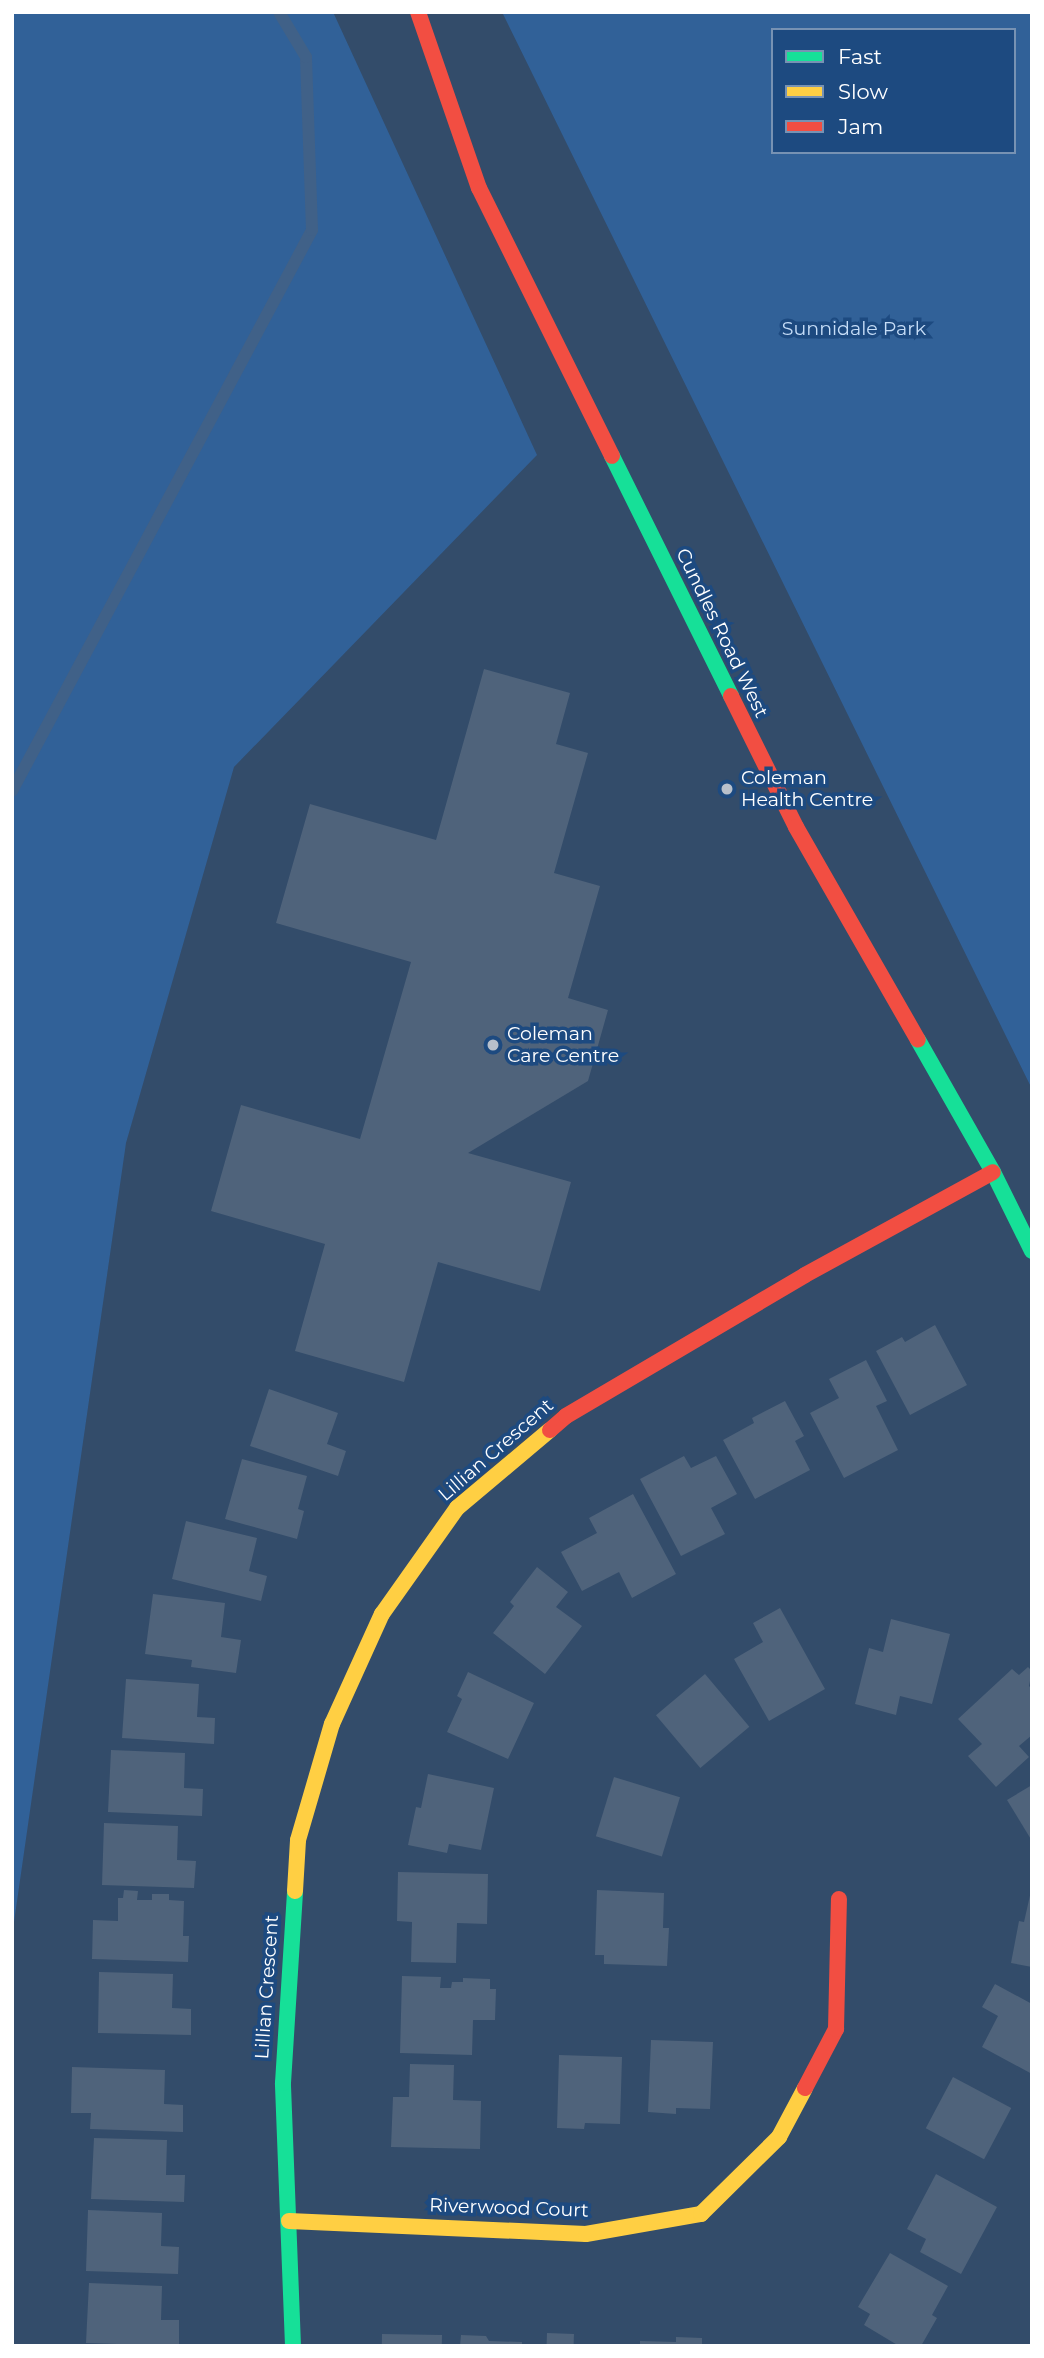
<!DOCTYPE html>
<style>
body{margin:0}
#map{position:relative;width:1044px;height:2358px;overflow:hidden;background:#334c6a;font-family:Montserrat,sans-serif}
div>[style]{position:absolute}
.green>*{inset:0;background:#316198}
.stream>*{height:12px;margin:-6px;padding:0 6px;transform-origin:6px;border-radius:6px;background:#406188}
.building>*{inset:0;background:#4f637b;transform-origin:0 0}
.fast>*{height:16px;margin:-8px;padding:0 8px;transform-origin:8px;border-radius:8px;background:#16e098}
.slow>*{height:16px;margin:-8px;padding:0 8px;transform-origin:8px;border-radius:8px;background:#ffcf43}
.jam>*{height:16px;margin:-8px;padding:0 8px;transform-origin:8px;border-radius:8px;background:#f24e42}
.dots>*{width:19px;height:19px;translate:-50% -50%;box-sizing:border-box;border:4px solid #1d4a80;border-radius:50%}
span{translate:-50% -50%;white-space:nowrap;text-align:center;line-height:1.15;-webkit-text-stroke:7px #1d4a80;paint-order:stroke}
.park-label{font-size:19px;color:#c6ddf7}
.street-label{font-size:19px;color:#fff}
.poi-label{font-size:19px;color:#fff}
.left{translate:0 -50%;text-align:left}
.frame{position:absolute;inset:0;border:14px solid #fff;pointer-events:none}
.legend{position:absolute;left:771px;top:28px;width:245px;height:126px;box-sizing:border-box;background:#1d4a80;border:2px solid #7792b3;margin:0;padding:9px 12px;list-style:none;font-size:21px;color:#fff}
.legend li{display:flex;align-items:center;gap:14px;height:35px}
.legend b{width:35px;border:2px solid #7792b3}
</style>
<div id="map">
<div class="green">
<div style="clip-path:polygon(12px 12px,333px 12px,537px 455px,234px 767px,126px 1143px,12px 1936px)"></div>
<div style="clip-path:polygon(evenodd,502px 12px,1032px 12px,1032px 1089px,502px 12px,773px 30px,1014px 30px,1014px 152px,773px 152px,773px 30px)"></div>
</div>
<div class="stream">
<div style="left:12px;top:791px;width:636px;rotate:-61.86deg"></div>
<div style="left:312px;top:230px;width:173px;rotate:-92deg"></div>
<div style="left:306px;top:57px;width:52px;rotate:-121deg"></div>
</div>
<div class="building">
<div style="clip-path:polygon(484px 669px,570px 693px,556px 744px,588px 753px,554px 873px,600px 886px,568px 998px,608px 1010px,588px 1081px,468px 1153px,571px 1182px,540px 1291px,438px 1262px,404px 1382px,295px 1351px,325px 1244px,211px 1211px,241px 1105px,360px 1139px,411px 962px,276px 923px,310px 804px,436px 840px)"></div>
<div style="clip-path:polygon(935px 1325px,967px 1385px,910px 1415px,876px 1351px,902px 1337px,905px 1342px)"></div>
<div style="clip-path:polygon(866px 1360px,887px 1401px,876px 1406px,898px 1450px,844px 1478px,810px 1413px,839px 1398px,829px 1379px)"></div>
<div style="clip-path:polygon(269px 1389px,338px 1413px,327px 1444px,346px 1451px,338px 1476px,250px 1446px)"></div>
<div style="clip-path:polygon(785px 1401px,804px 1436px,795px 1441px,810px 1470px,755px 1499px,723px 1440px,754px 1423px,752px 1418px)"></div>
<div style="clip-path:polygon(684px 1456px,691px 1468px,716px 1456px,737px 1494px,711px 1508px,725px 1534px,681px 1556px,640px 1479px)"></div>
<div style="clip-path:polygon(242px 1459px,307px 1476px,298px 1509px,304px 1511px,297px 1539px,225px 1519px)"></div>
<div style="clip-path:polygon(633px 1494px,676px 1574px,632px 1598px,619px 1572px,582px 1591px,561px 1552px,597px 1533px,589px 1518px)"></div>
<div style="clip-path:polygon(186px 1521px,257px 1538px,249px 1571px,267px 1576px,261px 1601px,172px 1579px)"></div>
<div style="clip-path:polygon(537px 1567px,568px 1592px,556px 1607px,582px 1626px,545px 1674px,493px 1633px,514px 1606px,510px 1602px)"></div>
<div style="clip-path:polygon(153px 1594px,225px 1603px,221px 1637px,241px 1640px,236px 1673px,191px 1667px,192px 1660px,145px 1654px)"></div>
<div style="clip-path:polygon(780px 1608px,825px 1689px,769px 1721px,734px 1659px,763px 1642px,753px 1623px)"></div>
<div style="clip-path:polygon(891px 1619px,950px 1634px,932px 1704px,900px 1696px,896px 1715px,855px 1704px,869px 1648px,883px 1652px)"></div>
<div style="clip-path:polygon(1028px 1667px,1032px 1671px,1029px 1686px,1032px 1689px,1032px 1735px,1019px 1746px,1029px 1757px,996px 1787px,968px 1756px,982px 1744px,958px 1719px,1012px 1669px,1019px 1675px)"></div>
<div style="clip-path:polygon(468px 1672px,534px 1703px,508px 1759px,447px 1732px,462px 1699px,457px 1696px)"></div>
<div style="left:705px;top:1674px;width:69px;height:64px;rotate:50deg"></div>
<div style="clip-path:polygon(126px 1679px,199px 1684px,197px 1717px,215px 1718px,214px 1744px,122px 1738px)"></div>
<div style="clip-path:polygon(111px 1750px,185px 1753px,184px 1788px,203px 1789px,202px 1816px,108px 1812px)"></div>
<div style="clip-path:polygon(428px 1774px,494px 1788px,481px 1850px,449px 1844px,447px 1853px,408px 1845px,416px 1807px,421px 1808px)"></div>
<div style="left:614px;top:1777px;width:69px;height:62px;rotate:17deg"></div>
<div style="clip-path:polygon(1032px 1785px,1032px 1841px,1007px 1800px)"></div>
<div style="clip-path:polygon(104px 1823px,178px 1826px,177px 1860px,196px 1861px,194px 1888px,102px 1885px)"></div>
<div style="clip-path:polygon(398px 1872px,488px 1874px,487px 1924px,457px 1923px,456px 1963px,411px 1962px,412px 1922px,397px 1921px)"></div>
<div style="clip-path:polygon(124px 1890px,138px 1891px,137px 1900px,152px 1900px,152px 1894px,169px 1894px,169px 1900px,184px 1901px,183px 1936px,189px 1936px,188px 1962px,92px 1959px,93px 1920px,118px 1921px,118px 1898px,123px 1898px)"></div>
<div style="clip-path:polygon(597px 1890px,664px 1893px,663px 1928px,669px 1928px,667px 1966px,604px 1964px,604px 1955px,595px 1955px)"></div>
<div style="clip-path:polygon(1031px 1891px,1032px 1891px,1032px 1967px,1011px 1963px,1019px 1921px,1024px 1922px)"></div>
<div style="clip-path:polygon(99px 1972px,173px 1974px,172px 2008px,191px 2009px,191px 2035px,98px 2033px)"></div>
<div style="clip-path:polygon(402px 1976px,441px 1977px,440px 1988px,451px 1988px,452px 1982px,463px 1982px,463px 1978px,490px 1979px,490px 1989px,496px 1989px,495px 2020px,473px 2020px,472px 2055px,400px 2053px)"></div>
<div style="clip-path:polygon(995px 1984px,1032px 2004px,1032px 2074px,982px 2047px,998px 2016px,982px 2007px)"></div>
<div style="clip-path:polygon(651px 2040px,713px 2042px,710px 2109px,676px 2108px,676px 2114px,648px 2112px)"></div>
<div style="clip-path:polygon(559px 2055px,622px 2057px,620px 2124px,585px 2123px,584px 2129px,557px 2128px)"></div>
<div style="clip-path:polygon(410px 2064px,454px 2065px,453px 2100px,481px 2101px,480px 2149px,391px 2147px,393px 2097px,409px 2097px)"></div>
<div style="clip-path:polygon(72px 2067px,165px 2070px,164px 2104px,183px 2105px,183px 2132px,90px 2129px,91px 2113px,71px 2113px)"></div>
<div style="left:953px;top:2077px;width:66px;height:58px;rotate:28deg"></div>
<div style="clip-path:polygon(94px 2138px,167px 2140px,166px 2175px,185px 2175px,184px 2202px,91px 2199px)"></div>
<div style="clip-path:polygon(936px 2174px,997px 2207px,961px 2274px,920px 2252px,926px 2239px,907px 2229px)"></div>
<div style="clip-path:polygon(88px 2210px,162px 2213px,161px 2246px,179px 2247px,178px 2274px,86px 2271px)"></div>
<div style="clip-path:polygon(890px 2253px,948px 2286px,932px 2315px,937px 2318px,921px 2346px,899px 2346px,864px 2325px,870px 2314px,858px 2307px)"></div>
<div style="clip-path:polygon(89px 2283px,162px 2286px,161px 2320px,179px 2320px,179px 2346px,86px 2343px)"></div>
<div style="left:547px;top:2333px;width:27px;height:13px;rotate:2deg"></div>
<div style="left:382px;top:2334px;width:60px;height:12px;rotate:1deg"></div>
<div style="clip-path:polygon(461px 2335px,486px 2336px,489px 2341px,522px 2342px,522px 2346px,460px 2346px)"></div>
<div style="clip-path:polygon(676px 2337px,702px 2338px,702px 2346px,640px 2346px,640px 2341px,676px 2342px)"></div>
</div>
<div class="fast">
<div style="left:612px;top:456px;width:268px;rotate:63.6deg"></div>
<div style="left:918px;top:1040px;width:152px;rotate:60.4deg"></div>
<div style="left:993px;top:1172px;width:88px;rotate:63.7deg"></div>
<div style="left:293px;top:2346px;width:263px;rotate:-92.2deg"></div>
<div style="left:283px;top:2083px;width:192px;rotate:-86.4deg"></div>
</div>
<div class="slow">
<div style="left:295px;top:1891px;width:51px;rotate:-86.6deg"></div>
<div style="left:298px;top:1840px;width:121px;rotate:-73.7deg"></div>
<div style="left:332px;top:1724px;width:121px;rotate:-65.6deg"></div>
<div style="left:382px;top:1614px;width:130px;rotate:-54.7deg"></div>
<div style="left:457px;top:1508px;width:121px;rotate:-40deg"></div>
<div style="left:289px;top:2221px;width:297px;rotate:2.5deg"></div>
<div style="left:586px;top:2234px;width:117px;rotate:-9.9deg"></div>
<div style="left:701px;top:2214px;width:110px;rotate:-44.6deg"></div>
<div style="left:779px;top:2137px;width:55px;rotate:-62deg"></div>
</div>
<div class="jam">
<div style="left:418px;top:12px;width:186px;rotate:70.9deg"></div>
<div style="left:479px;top:188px;width:299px;rotate:63.6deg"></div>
<div style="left:731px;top:696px;width:146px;rotate:63.6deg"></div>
<div style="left:796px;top:827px;width:245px;rotate:60.2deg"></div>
<div style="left:550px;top:1430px;width:21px;rotate:-41deg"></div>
<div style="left:566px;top:1416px;width:277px;rotate:-30.5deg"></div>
<div style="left:805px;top:1275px;width:214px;rotate:-28.7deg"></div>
<div style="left:805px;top:2088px;width:67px;rotate:-62.3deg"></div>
<div style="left:836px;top:2029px;width:130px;rotate:-88.7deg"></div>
</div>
<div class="dots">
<div style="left:727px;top:789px;background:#b8c0cb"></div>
<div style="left:493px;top:1045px;background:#b8c0cb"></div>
</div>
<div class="park-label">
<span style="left:854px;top:329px">Sunnidale Park</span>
</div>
<div class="street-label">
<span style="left:722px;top:633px;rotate:64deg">Cundles Road West</span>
<span style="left:496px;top:1450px;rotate:-41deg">Lillian Crescent</span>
<span style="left:267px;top:1987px;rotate:-86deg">Lillian Crescent</span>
<span style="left:509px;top:2208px;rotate:2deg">Riverwood Court</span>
</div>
<div class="poi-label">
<span class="left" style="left:741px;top:789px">Coleman<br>Health Centre</span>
<span class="left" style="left:507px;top:1045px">Coleman<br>Care Centre</span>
</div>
<div class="frame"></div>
<ul class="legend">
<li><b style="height:9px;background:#16e098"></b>Fast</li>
<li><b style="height:9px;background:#ffcf43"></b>Slow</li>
<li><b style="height:9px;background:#f24e42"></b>Jam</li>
</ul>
</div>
